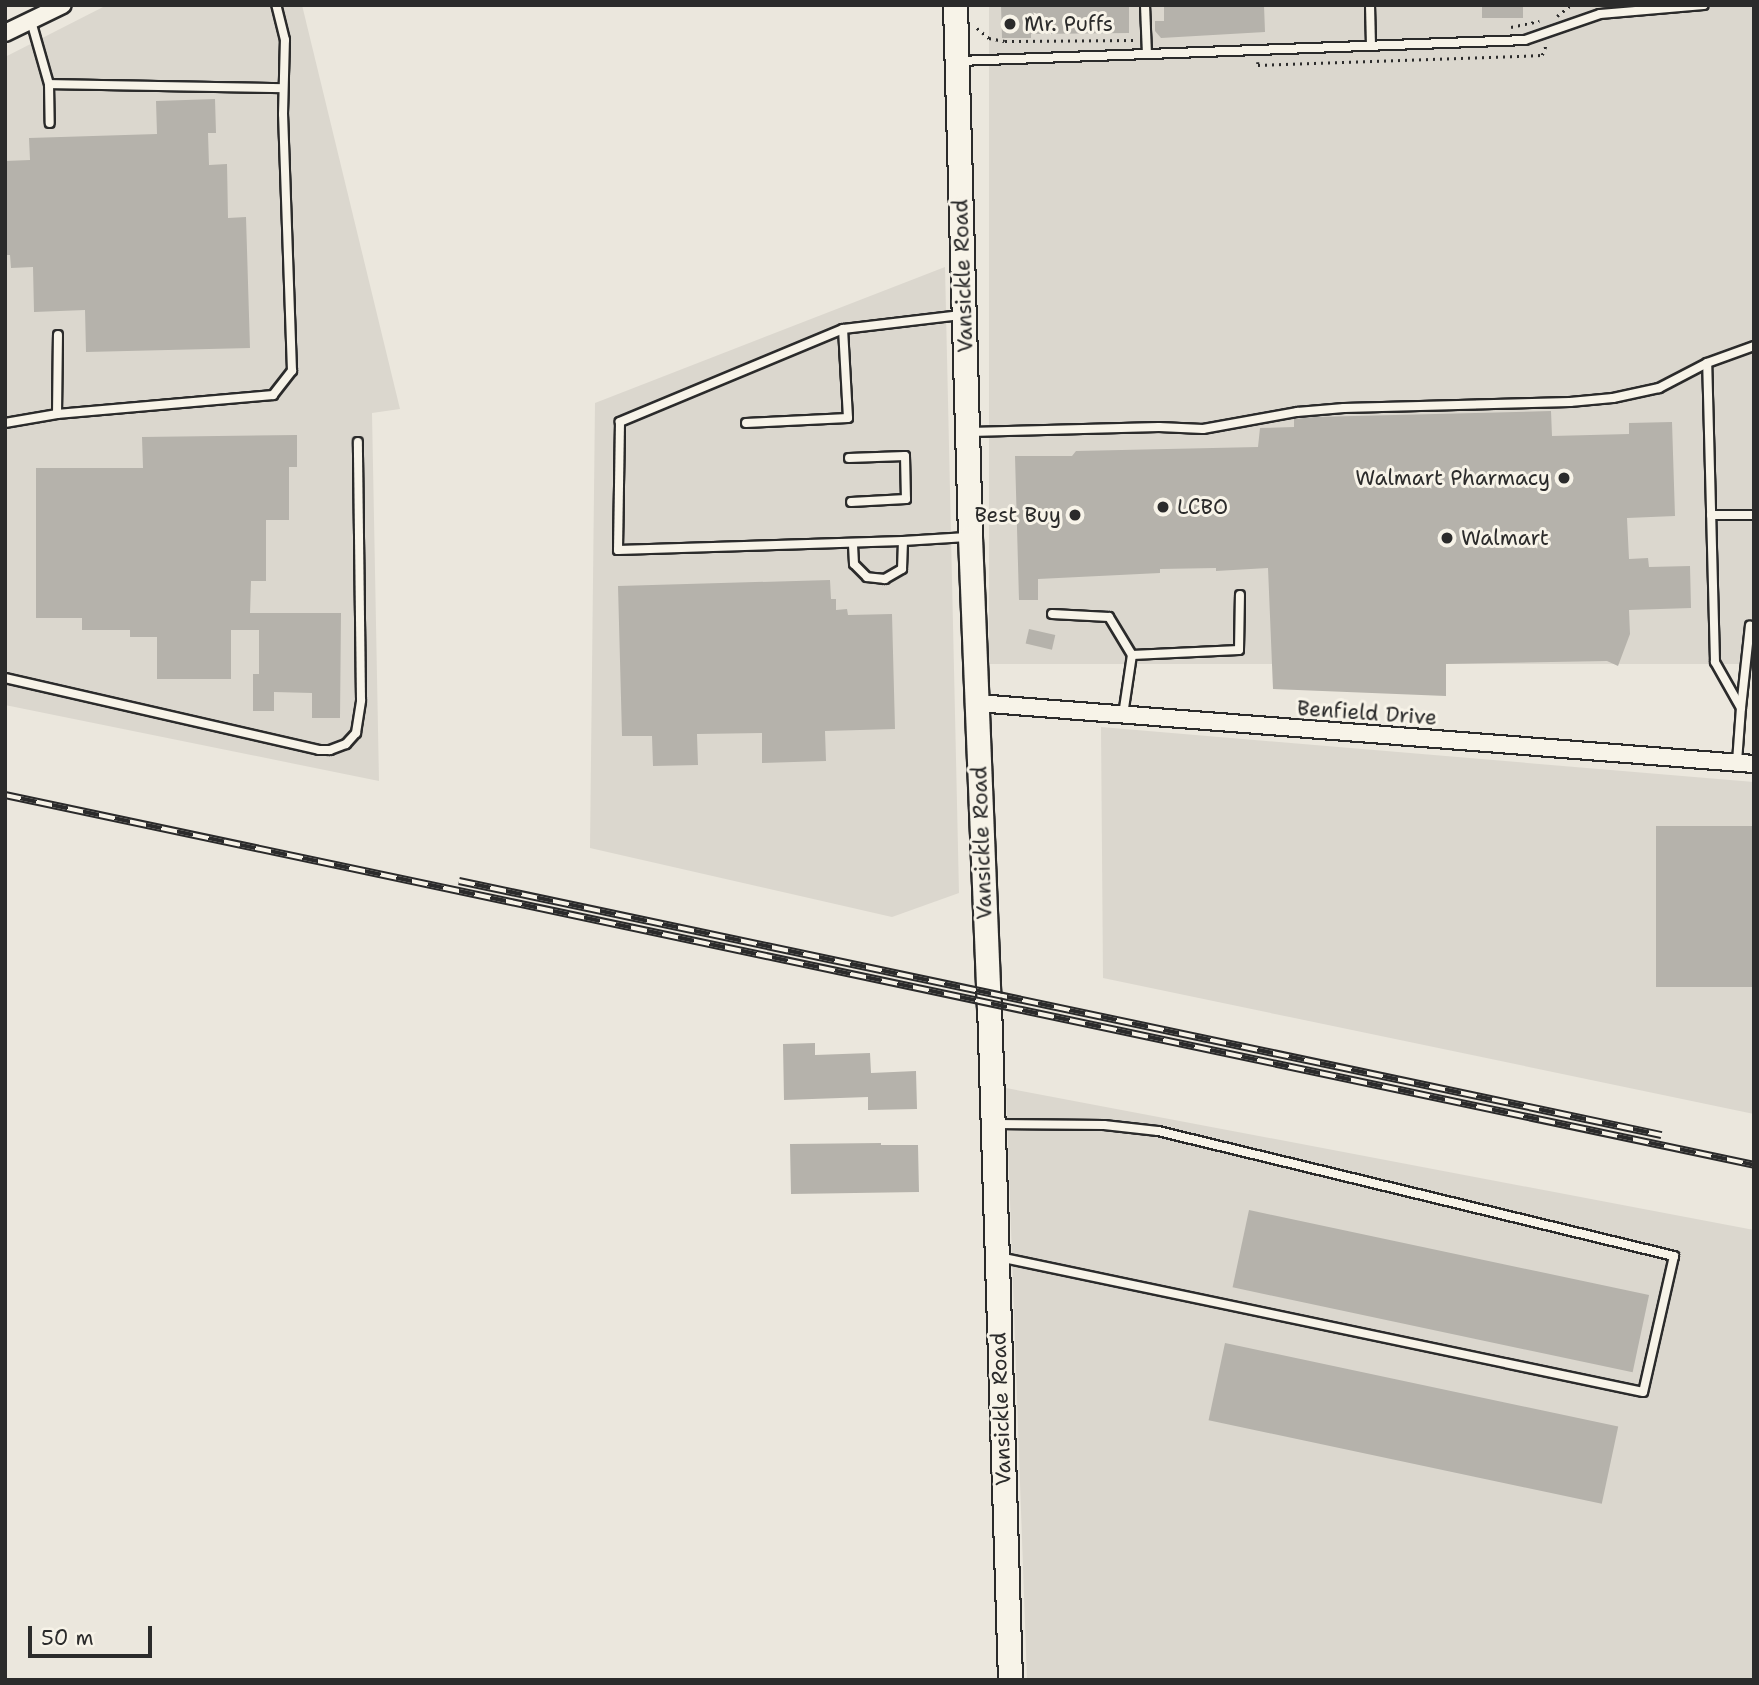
<!DOCTYPE html>
<style>
body{margin:0}
#map{position:relative;width:1759px;height:1685px;overflow:hidden;background:#ebe7dd;font-family:"Shantell Sans",sans-serif}
div>[style]{position:absolute}
.built>*{inset:0;background:#dbd7ce;transform-origin:0 0}
.building>*{inset:0;background:#b5b2ab;transform-origin:0 0}
.path>*{height:2.5px;margin-top:-1.25px;transform-origin:0;background:repeating-linear-gradient(90deg,#2b2b2b 0 2px,transparent 0 7px)}
.roads{filter:drop-shadow(2px 0 #2b2b2b) drop-shadow(-2px 0 #2b2b2b) drop-shadow(0 2px #2b2b2b) drop-shadow(0 -2px #2b2b2b)}
.lane>*{height:8px;margin:-4px;padding:0 4px;transform-origin:4px;border-radius:4px;background:#f7f3e8}
.street>*{height:16px;margin:-8px;padding:0 8px;transform-origin:8px;border-radius:8px;background:#f7f3e8}
.secondary>*{height:23px;margin:-11.5px;padding:0 11.5px;transform-origin:11.5px;border-radius:11.5px;background:#f7f3e8}
.rail>*{height:8px;margin-top:-4px;transform-origin:0;background:repeating-linear-gradient(90deg,#f7f3e8 0 16px,#2b2b2b 0 32px);box-sizing:border-box;border-block:2px solid #2b2b2b}
.dots>*{width:19px;height:19px;translate:-50% -50%;box-sizing:border-box;border:4px solid #f7f3e8;border-radius:50%}
span{translate:-50% -50%;white-space:nowrap;text-align:center;line-height:1.15;-webkit-text-stroke:6px #f7f3e8;paint-order:stroke}
.poi-label{font-size:21px;color:#2b2b2b}
.left{translate:0 -50%;text-align:left}
.right{translate:-100% -50%;text-align:right}
.street-label{font-size:21px;color:#2b2b2b}
.frame{position:absolute;inset:0;border:7px solid #2b2b2b;pointer-events:none}
.scale{position:absolute;left:28px;top:1626px;width:124px;height:32px;box-sizing:border-box;border:4px solid #2b2b2b;border-top:0;padding-left:9px;font-size:21px;line-height:24px;white-space:nowrap;color:#2b2b2b;-webkit-text-stroke:5px #f7f3e8;paint-order:stroke}
</style>
<div id="map">
<div class="built">
<div style="clip-path:polygon(107px 5px,302px 5px,400px 409px,372px 413px,379px 781px,5px 705px,5px 57px)"></div>
<div style="left:989px;top:5px;width:765px;height:659px"></div>
<div style="clip-path:polygon(945px 267px,959px 893px,892px 917px,590px 848px,595px 403px)"></div>
<div style="clip-path:polygon(1101px 727px,1754px 782px,1754px 1114px,1103px 978px)"></div>
<div style="clip-path:polygon(1006px 1088px,1754px 1230px,1754px 1680px,1027px 1680px)"></div>
</div>
<div class="building">
<div style="clip-path:polygon(1001px 5px,1129px 5px,1129px 33px,1031px 34px,1031px 38px,1002px 38px)"></div>
<div style="clip-path:polygon(1164px 5px,1264px 5px,1265px 32px,1161px 38px,1155px 31px,1155px 21px,1164px 21px)"></div>
<div style="left:1482px;top:5px;width:41px;height:13px"></div>
<div style="clip-path:polygon(215px 99px,216px 133px,208px 133px,209px 165px,227px 164px,228px 218px,246px 217px,250px 348px,86px 352px,85px 310px,34px 312px,33px 267px,11px 268px,10px 255px,5px 255px,5px 161px,30px 160px,29px 138px,157px 134px,156px 101px)"></div>
<div style="clip-path:polygon(1551px 411px,1552px 436px,1629px 434px,1629px 423px,1672px 422px,1675px 516px,1627px 518px,1629px 559px,1648px 558px,1649px 567px,1690px 566px,1691px 608px,1629px 610px,1630px 634px,1618px 666px,1607px 661px,1446px 664px,1446px 696px,1273px 689px,1268px 568px,1216px 571px,1216px 568px,1160px 569px,1160px 573px,1038px 579px,1038px 600px,1019px 600px,1015px 456px,1072px 456px,1076px 451px,1258px 447px,1260px 428px,1294px 427px,1294px 419px,1314px 417px)"></div>
<div style="clip-path:polygon(297px 435px,297px 467px,289px 467px,289px 520px,266px 520px,266px 581px,251px 581px,250px 613px,341px 613px,340px 718px,312px 718px,312px 693px,274px 692px,274px 711px,253px 711px,253px 674px,259px 674px,259px 630px,231px 630px,231px 679px,157px 679px,157px 637px,130px 637px,130px 630px,82px 630px,82px 618px,36px 618px,36px 468px,143px 468px,142px 437px)"></div>
<div style="clip-path:polygon(830px 580px,831px 599px,836px 599px,836px 610px,847px 609px,848px 615px,892px 614px,895px 729px,825px 731px,826px 761px,762px 763px,762px 733px,697px 734px,698px 765px,653px 766px,652px 736px,622px 736px,618px 586px)"></div>
<div style="left:1029px;top:629px;width:27px;height:15px;rotate:13deg"></div>
<div style="left:1754px;top:826px;width:161px;height:98px;rotate:90deg"></div>
<div style="clip-path:polygon(815px 1043px,815px 1055px,870px 1053px,871px 1073px,916px 1071px,917px 1109px,868px 1110px,868px 1097px,784px 1100px,783px 1044px)"></div>
<div style="clip-path:polygon(881px 1143px,881px 1145px,918px 1145px,919px 1192px,791px 1194px,790px 1144px)"></div>
<div style="left:1249px;top:1210px;width:409px;height:79px;rotate:12deg"></div>
<div style="left:1225px;top:1343px;width:402px;height:79px;rotate:12deg"></div>
</div>
<div class="path">
<div style="left:1557px;top:16px;width:18px;rotate:-38deg"></div>
<div style="left:1511px;top:27px;width:29px;rotate:-12deg"></div>
<div style="left:977px;top:28px;width:16px;rotate:40deg"></div>
<div style="left:989px;top:38px;width:16px;rotate:11deg"></div>
<div style="left:1005px;top:41px;width:129px;rotate:-0.4deg"></div>
<div style="left:1258px;top:62px;width:3px;rotate:90deg"></div>
<div style="left:1258px;top:65px;width:284px;rotate:-2deg"></div>
<div style="left:1542px;top:55px;width:11px;rotate:-68deg"></div>
</div>
<div class="roads">
<div class="lane">
<div style="left:1145px;top:5px;width:49px;rotate:87.7deg"></div>
<div style="left:1370px;top:5px;width:40px;rotate:88.6deg"></div>
<div style="left:31px;top:21px;width:66px;rotate:74.1deg"></div>
<div style="left:49px;top:84px;width:39px;rotate:89deg"></div>
<div style="left:959px;top:61px;width:566px;rotate:-2.12deg"></div>
<div style="left:1525px;top:40px;width:79px;rotate:-19.1deg"></div>
<div style="left:1600px;top:14px;width:104px;rotate:-4.9deg"></div>
<div style="left:49px;top:84px;width:233px;rotate:1deg"></div>
<div style="left:843px;top:329px;width:119px;rotate:-6.8deg"></div>
<div style="left:57px;top:414px;width:79px;rotate:-89.3deg"></div>
<div style="left:5px;top:423px;width:53px;rotate:-9.8deg"></div>
<div style="left:57px;top:414px;width:217px;rotate:-5deg"></div>
<div style="left:273px;top:395px;width:31px;rotate:-52deg"></div>
<div style="left:292px;top:371px;width:257px;rotate:-92deg"></div>
<div style="left:283px;top:114px;width:74px;rotate:-88.5deg"></div>
<div style="left:285px;top:40px;width:36px;rotate:-104deg"></div>
<div style="left:746px;top:423px;width:102px;rotate:-2.8deg"></div>
<div style="left:848px;top:418px;width:89px;rotate:-93.2deg"></div>
<div style="left:843px;top:329px;width:242px;rotate:157.4deg"></div>
<div style="left:620px;top:422px;width:128px;rotate:90.9deg"></div>
<div style="left:618px;top:550px;width:285px;rotate:-1.8deg"></div>
<div style="left:903px;top:541px;width:28px;rotate:92deg"></div>
<div style="left:902px;top:569px;width:20px;rotate:150deg"></div>
<div style="left:885px;top:579px;width:18px;rotate:-174deg"></div>
<div style="left:867px;top:577px;width:18px;rotate:-135deg"></div>
<div style="left:854px;top:564px;width:20px;rotate:-93deg"></div>
<div style="left:970px;top:432px;width:189px;rotate:-1.5deg"></div>
<div style="left:1159px;top:427px;width:44px;rotate:2.6deg"></div>
<div style="left:1203px;top:429px;width:96px;rotate:-10.3deg"></div>
<div style="left:1297px;top:412px;width:47px;rotate:-4.9deg"></div>
<div style="left:1344px;top:408px;width:226px;rotate:-1.5deg"></div>
<div style="left:1570px;top:402px;width:43px;rotate:-5.3deg"></div>
<div style="left:1613px;top:398px;width:47px;rotate:-12.3deg"></div>
<div style="left:1659px;top:388px;width:54px;rotate:-27.5deg"></div>
<div style="left:849px;top:458px;width:56px;rotate:-2deg"></div>
<div style="left:905px;top:456px;width:43px;rotate:88.7deg"></div>
<div style="left:906px;top:499px;width:55px;rotate:176.9deg"></div>
<div style="left:1711px;top:515px;width:43px"></div>
<div style="left:903px;top:541px;width:64px;rotate:-3.6deg"></div>
<div style="left:1052px;top:614px;width:57px;rotate:3deg"></div>
<div style="left:1109px;top:617px;width:44px;rotate:58.8deg"></div>
<div style="left:5px;top:678px;width:322px;rotate:12.9deg"></div>
<div style="left:319px;top:750px;width:11px"></div>
<div style="left:330px;top:750px;width:17px;rotate:-21deg"></div>
<div style="left:346px;top:744px;width:15px;rotate:-48deg"></div>
<div style="left:356px;top:733px;width:33px;rotate:-81deg"></div>
<div style="left:361px;top:700px;width:258px;rotate:-90.7deg"></div>
<div style="left:1741px;top:708px;width:83px;rotate:-83.8deg"></div>
<div style="left:1123px;top:715px;width:61px;rotate:-81.5deg"></div>
<div style="left:1132px;top:655px;width:107px;rotate:-2.7deg"></div>
<div style="left:1239px;top:650px;width:55px;rotate:-89deg"></div>
<div style="left:1737px;top:762px;width:54px;rotate:-85.8deg"></div>
<div style="left:1741px;top:708px;width:53px;rotate:-119.5deg"></div>
<div style="left:1715px;top:662px;width:299px;rotate:-91.5deg"></div>
<div style="left:1707px;top:363px;width:50px;rotate:-19.9deg"></div>
<div style="left:995px;top:1124px;width:109px;rotate:0.5deg"></div>
<div style="left:1104px;top:1125px;width:54px;rotate:6.3deg"></div>
<div style="left:1158px;top:1131px;width:531px;rotate:13.62deg"></div>
<div style="left:1674px;top:1256px;width:139px;rotate:102.8deg"></div>
<div style="left:1643px;top:1392px;width:658px;rotate:-168.16deg"></div>
</div>
<div class="street">
<div style="left:5px;top:33px;width:64px;rotate:-25.8deg"></div>
<div style="left:977px;top:703px;width:779px;rotate:4.49deg"></div>
</div>
<div class="secondary">
<div style="left:955px;top:5px;width:532px;rotate:88.38deg"></div>
<div style="left:970px;top:537px;width:467px;rotate:87.7deg"></div>
<div style="left:989px;top:1004px;width:676px;rotate:88.22deg"></div>
</div>
</div>
<div class="rail">
<div style="left:5px;top:795px;width:1788px;rotate:11.94deg"></div>
<div style="left:459px;top:881px;width:1229px;rotate:11.93deg"></div>
</div>
<div class="dots">
<div style="left:1010px;top:24px;background:#2b2b2b"></div>
<div style="left:1564px;top:478px;background:#2b2b2b"></div>
<div style="left:1163px;top:507px;background:#2b2b2b"></div>
<div style="left:1075px;top:515px;background:#2b2b2b"></div>
<div style="left:1447px;top:538px;background:#2b2b2b"></div>
</div>
<div class="poi-label">
<span class="left" style="left:1024px;top:24px">Mr. Puffs</span>
<span class="right" style="left:1550px;top:478px">Walmart Pharmacy</span>
<span class="left" style="left:1177px;top:507px">LCBO</span>
<span class="right" style="left:1061px;top:515px">Best Buy</span>
<span class="left" style="left:1461px;top:538px">Walmart</span>
</div>
<div class="street-label">
<span style="left:963px;top:276px;rotate:-92deg">Vansickle Road</span>
<span style="left:1367px;top:713px;rotate:4deg">Benfield Drive</span>
<span style="left:982px;top:843px;rotate:-92deg">Vansickle Road</span>
<span style="left:1001px;top:1409px;rotate:-92deg">Vansickle Road</span>
</div>
<div class="frame"></div>
<div class="scale">50 m</div>
</div>
